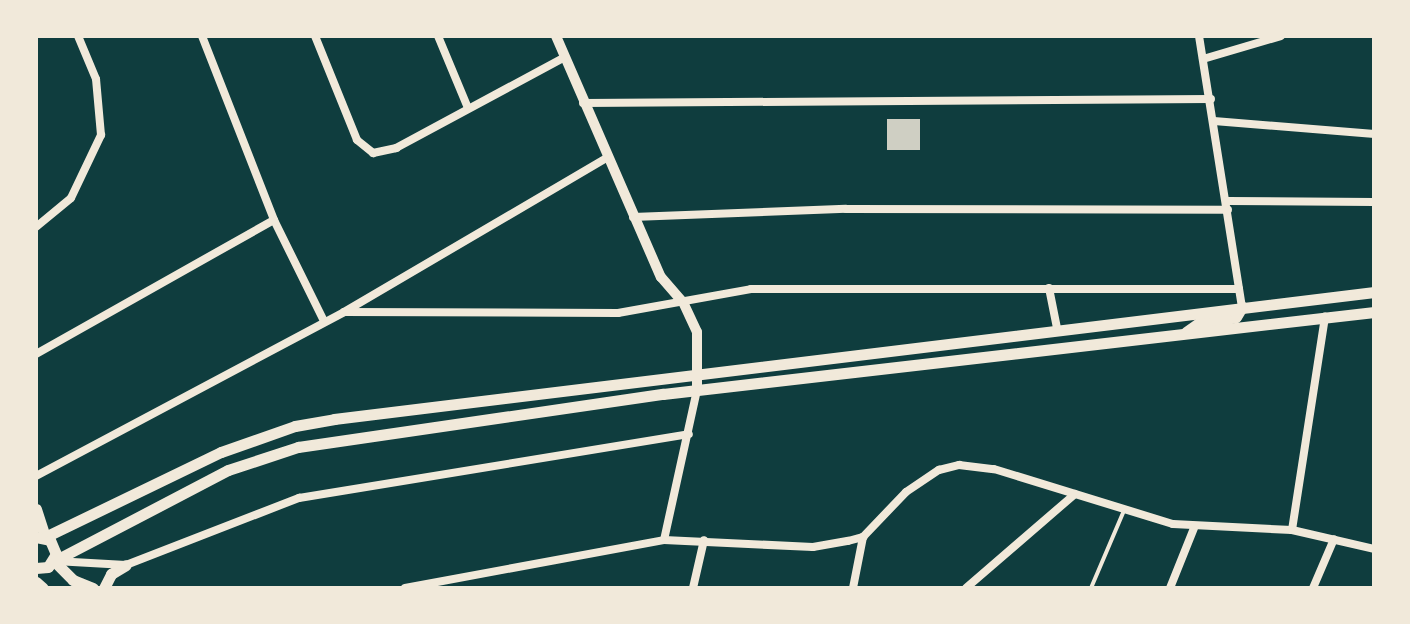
<!DOCTYPE html>
<style>
body{margin:0}
#map{position:relative;width:1410px;height:624px;overflow:hidden;background:#0f3d3e;font-family:"Nunito Sans",sans-serif}
div>[style]{position:absolute}
.building>*{inset:0;background:#cfcfc3;transform-origin:0 0}
.service>*{height:4px;margin:-2px;padding:0 2px;transform-origin:2px;border-radius:2px;background:#f1e9da}
.minor>*{height:8px;margin:-4px;padding:0 4px;transform-origin:4px;border-radius:4px;background:#f1e9da}
.tertiary>*{height:10px;margin:-5px;padding:0 5px;transform-origin:5px;border-radius:5px;background:#f1e9da}
.secondary>*{height:11px;margin:-5.5px;padding:0 5.5px;transform-origin:5.5px;border-radius:5.5px;background:#f1e9da}
span{translate:-50% -50%;white-space:nowrap;text-align:center;line-height:1.15;-webkit-text-stroke:6px #f1e9da;paint-order:stroke}
.frame{position:absolute;inset:0;border:38px solid #f1e9da;pointer-events:none}
</style>
<div id="map">
<div class="building">
<div style="left:887px;top:119px;width:33px;height:31px"></div>
</div>
<div class="service">
<div style="left:1091px;top:588px;width:82px;rotate:-66.9deg"></div>
</div>
<div class="minor">
<div style="left:202px;top:36px;width:198px;rotate:68.6deg"></div>
<div style="left:274px;top:220px;width:113px;rotate:63.7deg"></div>
<div style="left:315px;top:36px;width:112px;rotate:68deg"></div>
<div style="left:357px;top:140px;width:21px;rotate:39deg"></div>
<div style="left:373px;top:153px;width:24px;rotate:-12deg"></div>
<div style="left:396px;top:148px;width:192px;rotate:-28.3deg"></div>
<div style="left:438px;top:36px;width:78px;rotate:67.4deg"></div>
<div style="left:1199px;top:36px;width:274px;rotate:81deg"></div>
<div style="left:1203px;top:59px;width:81px;rotate:-16.4deg"></div>
<div style="left:583px;top:103px;width:628px;rotate:-0.36deg"></div>
<div style="left:1214px;top:121px;width:161px;rotate:4.6deg"></div>
<div style="left:1228px;top:201px;width:146px;rotate:0.4deg"></div>
<div style="left:633px;top:217px;width:213px;rotate:-2.2deg"></div>
<div style="left:846px;top:209px;width:382px;rotate:0.1deg"></div>
<div style="left:36px;top:227px;width:45px;rotate:-39.6deg"></div>
<div style="left:71px;top:198px;width:70px;rotate:-64.5deg"></div>
<div style="left:101px;top:135px;width:56px;rotate:-95.1deg"></div>
<div style="left:96px;top:79px;width:47px;rotate:-112.7deg"></div>
<div style="left:1049px;top:288px;width:41px;rotate:78.7deg"></div>
<div style="left:344px;top:312px;width:274px;rotate:0.2deg"></div>
<div style="left:618px;top:313px;width:135px;rotate:-10.2deg"></div>
<div style="left:751px;top:289px;width:488px"></div>
<div style="left:36px;top:354px;width:273px;rotate:-29.4deg"></div>
<div style="left:36px;top:476px;width:349px;rotate:-28deg"></div>
<div style="left:344px;top:312px;width:306px;rotate:-30.4deg"></div>
<div style="left:1292px;top:530px;width:216px;rotate:-81.2deg"></div>
<div style="left:664px;top:540px;width:154px;rotate:-77.6deg"></div>
<div style="left:55px;top:561px;width:71px;rotate:3.2deg"></div>
<div style="left:126px;top:565px;width:186px;rotate:-21.2deg"></div>
<div style="left:299px;top:498px;width:395px;rotate:-9.3deg"></div>
<div style="left:405px;top:588px;width:263px;rotate:-10.5deg"></div>
<div style="left:664px;top:540px;width:149px;rotate:2.7deg"></div>
<div style="left:813px;top:547px;width:36px;rotate:-10deg"></div>
<div style="left:848px;top:541px;width:16px;rotate:-15deg"></div>
<div style="left:863px;top:537px;width:62px;rotate:-46.3deg"></div>
<div style="left:906px;top:492px;width:40px;rotate:-34deg"></div>
<div style="left:939px;top:470px;width:21px;rotate:-14deg"></div>
<div style="left:959px;top:465px;width:35px;rotate:7deg"></div>
<div style="left:994px;top:469px;width:187px;rotate:17.1deg"></div>
<div style="left:1173px;top:524px;width:119px;rotate:2.9deg"></div>
<div style="left:1292px;top:530px;width:84px;rotate:13deg"></div>
<div style="left:693px;top:588px;width:49px;rotate:-77.1deg"></div>
<div style="left:853px;top:588px;width:52px;rotate:-78.9deg"></div>
<div style="left:966px;top:588px;width:144px;rotate:-40.8deg"></div>
<div style="left:1170px;top:588px;width:65px;rotate:-68.2deg"></div>
<div style="left:1313px;top:588px;width:53px;rotate:-66.8deg"></div>
</div>
<div class="tertiary">
<div style="left:556px;top:36px;width:263px;rotate:66.5deg"></div>
<div style="left:661px;top:277px;width:33px;rotate:49deg"></div>
<div style="left:683px;top:302px;width:33px;rotate:65deg"></div>
<div style="left:697px;top:332px;width:58px;rotate:90deg"></div>
</div>
<div class="secondary">
<div style="left:1186px;top:332px;width:16px;rotate:-35deg"></div>
<div style="left:1199px;top:323px;width:37px;rotate:-9deg"></div>
<div style="left:1236px;top:317px;width:12px;rotate:-59deg"></div>
<div style="left:36px;top:509px;width:29px;rotate:72deg"></div>
<div style="left:45px;top:537px;width:195px;rotate:-25.8deg"></div>
<div style="left:221px;top:452px;width:78px;rotate:-19.4deg"></div>
<div style="left:295px;top:426px;width:40px;rotate:-10deg"></div>
<div style="left:334px;top:419px;width:1048px;rotate:-6.96deg"></div>
<div style="left:36px;top:537px;width:14px;rotate:12deg"></div>
<div style="left:50px;top:540px;width:15px;rotate:67deg"></div>
<div style="left:56px;top:554px;width:15px;rotate:122deg"></div>
<div style="left:48px;top:567px;width:12px;rotate:175deg"></div>
<div style="left:36px;top:582px;width:9px;rotate:41deg"></div>
<div style="left:93px;top:588px;width:22px;rotate:-158deg"></div>
<div style="left:73px;top:580px;width:27px;rotate:-135deg"></div>
<div style="left:54px;top:561px;width:196px;rotate:-27.6deg"></div>
<div style="left:228px;top:470px;width:74px;rotate:-18.2deg"></div>
<div style="left:298px;top:447px;width:369px;rotate:-8.3deg"></div>
<div style="left:663px;top:394px;width:716px;rotate:-6.58deg"></div>
<div style="left:104px;top:588px;width:16px;rotate:-63deg"></div>
<div style="left:111px;top:574px;width:17px;rotate:-31deg"></div>
</div>
<div class="frame"></div>
</div>
